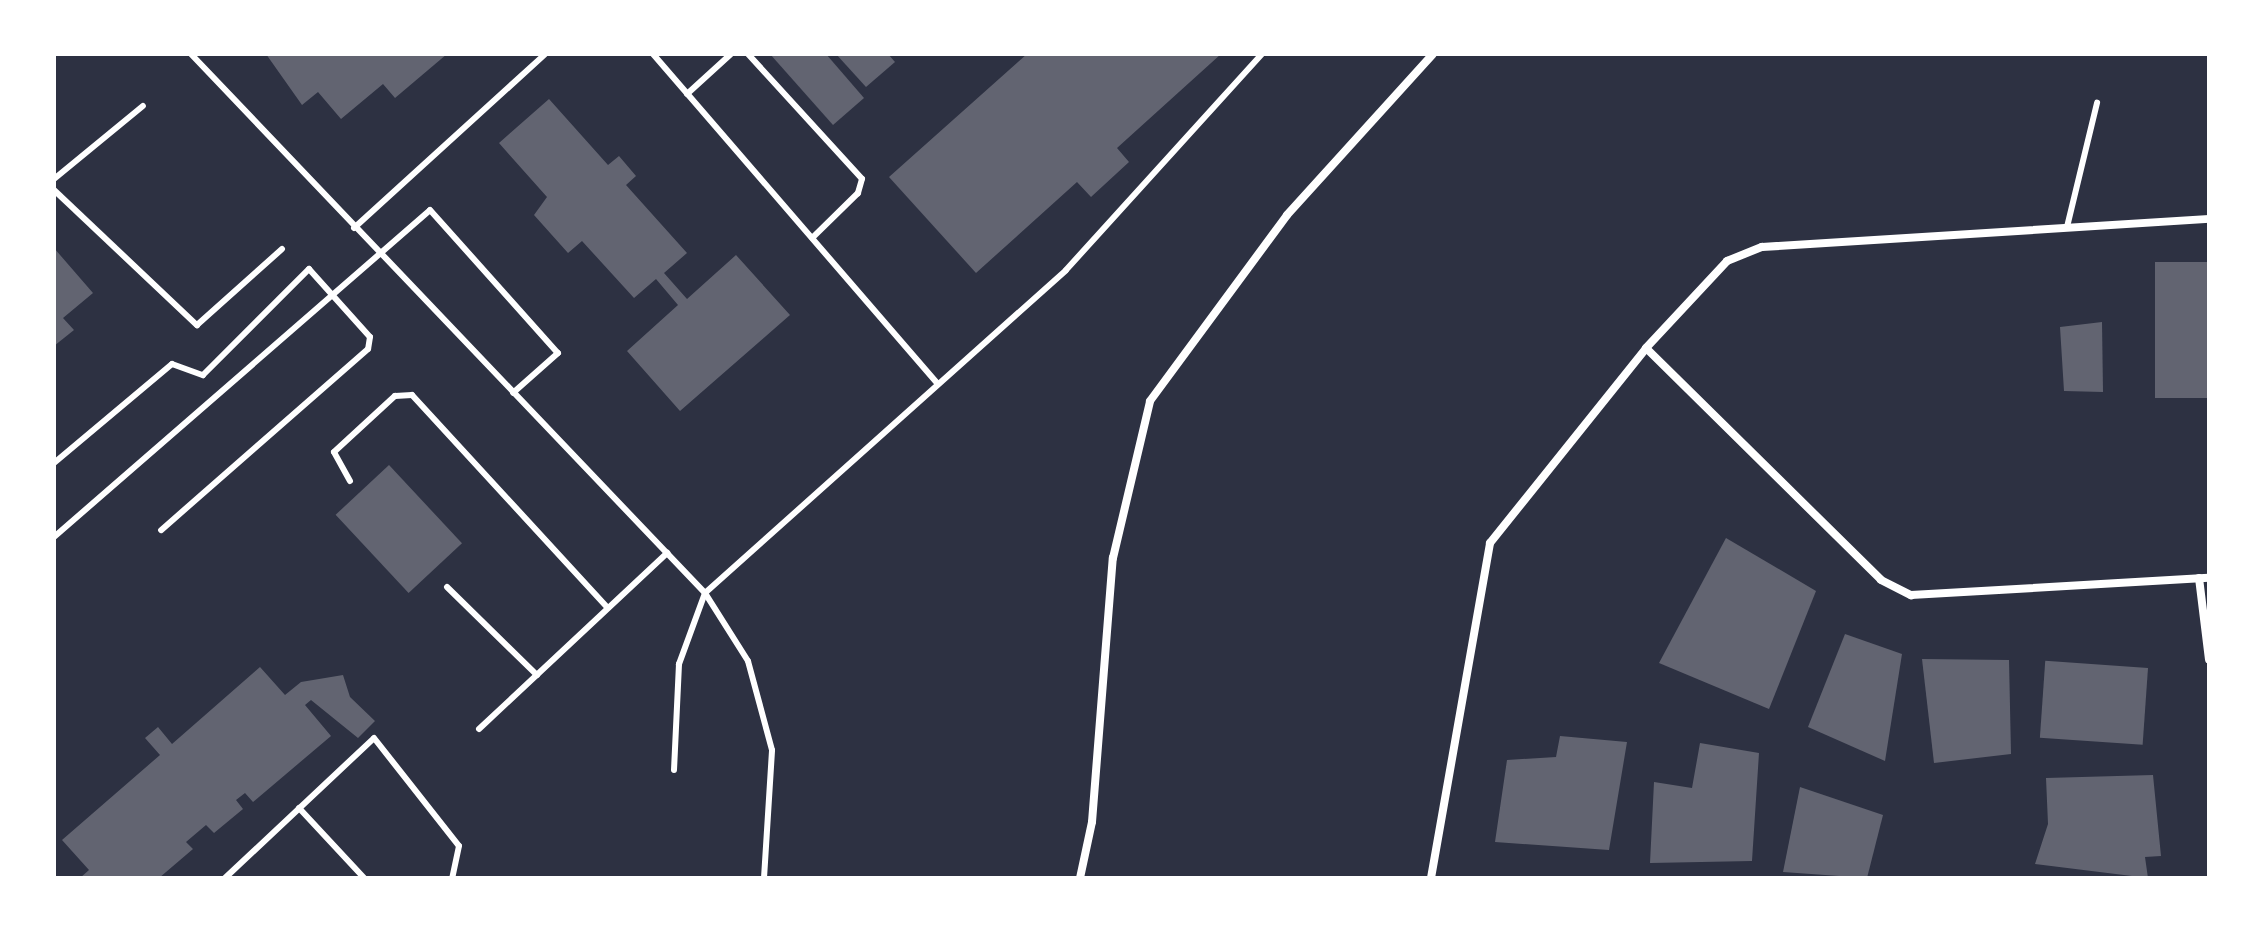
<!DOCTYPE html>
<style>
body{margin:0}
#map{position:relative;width:2263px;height:932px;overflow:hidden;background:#2d3142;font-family:"Sofia Sans Condensed",sans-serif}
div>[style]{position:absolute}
.building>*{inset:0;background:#626471;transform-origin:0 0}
.service>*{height:6px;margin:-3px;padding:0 3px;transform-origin:3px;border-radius:3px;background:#fff}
.minor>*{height:8px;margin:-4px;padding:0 4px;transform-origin:4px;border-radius:4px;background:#fff}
span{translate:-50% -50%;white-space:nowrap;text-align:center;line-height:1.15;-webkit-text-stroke:7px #fff;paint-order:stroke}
.frame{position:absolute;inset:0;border:56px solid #fff;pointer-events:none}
</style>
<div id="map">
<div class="building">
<div style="clip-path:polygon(266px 54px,447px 54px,395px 98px,383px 84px,341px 119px,318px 92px,302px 105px)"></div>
<div style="clip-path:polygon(770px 54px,826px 54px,864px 98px,833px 125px)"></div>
<div style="clip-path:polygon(836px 54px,888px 54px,895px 62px,866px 87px)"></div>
<div style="clip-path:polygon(1027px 54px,1221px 54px,1117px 148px,1129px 162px,1091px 197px,1077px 182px,976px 273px,889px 177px)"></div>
<div style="clip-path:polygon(549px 99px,608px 165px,619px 156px,636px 176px,626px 185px,687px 253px,664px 273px,687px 299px,736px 255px,790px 315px,680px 411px,627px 351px,678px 305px,656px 279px,634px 298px,582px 241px,568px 253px,534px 215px,547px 197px,499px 143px)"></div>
<div style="clip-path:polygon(54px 248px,93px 293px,63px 318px,74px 330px,54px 346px)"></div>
<div style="left:2155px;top:262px;width:54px;height:136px"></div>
<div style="clip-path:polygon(2102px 322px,2103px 392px,2064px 391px,2060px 327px)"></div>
<div style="left:389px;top:465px;width:107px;height:73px;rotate:47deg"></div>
<div style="clip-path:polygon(1726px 538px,1816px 591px,1769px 709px,1659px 663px)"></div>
<div style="clip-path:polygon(1845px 634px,1902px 654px,1885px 761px,1808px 727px)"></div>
<div style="clip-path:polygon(1922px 659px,2009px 660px,2011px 754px,1934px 763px)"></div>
<div style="clip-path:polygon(260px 667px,285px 695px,301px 682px,343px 675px,350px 697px,375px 721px,358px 738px,311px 700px,305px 705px,331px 736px,253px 802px,245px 793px,236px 800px,243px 809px,214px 833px,206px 825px,186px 842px,193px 849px,159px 878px,80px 878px,89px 870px,62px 840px,160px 755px,145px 738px,158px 727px,172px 744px)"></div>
<div style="left:2148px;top:668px;width:77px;height:103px;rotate:94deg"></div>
<div style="clip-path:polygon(1560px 736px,1627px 742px,1609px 850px,1495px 842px,1507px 760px,1556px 757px)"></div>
<div style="clip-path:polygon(1700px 743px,1759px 753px,1752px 861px,1650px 863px,1654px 782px,1692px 788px)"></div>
<div style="clip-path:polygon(2153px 775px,2161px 856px,2145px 857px,2148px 878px,2035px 864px,2048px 824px,2046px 778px)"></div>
<div style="clip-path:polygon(1800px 787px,1883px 815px,1867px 878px,1783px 872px)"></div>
</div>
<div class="service">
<div style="left:191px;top:54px;width:745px;rotate:46.36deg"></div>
<div style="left:705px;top:593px;width:76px;rotate:110.1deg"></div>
<div style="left:679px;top:664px;width:106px;rotate:92.7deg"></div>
<div style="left:653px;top:54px;width:436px;rotate:49.2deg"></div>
<div style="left:748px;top:54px;width:169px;rotate:47.6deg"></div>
<div style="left:862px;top:179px;width:15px;rotate:106deg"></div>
<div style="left:858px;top:193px;width:64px;rotate:135.6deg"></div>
<div style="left:687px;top:94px;width:59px;rotate:-42.3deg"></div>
<div style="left:54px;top:179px;width:115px;rotate:-39.4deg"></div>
<div style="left:54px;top:190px;width:197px;rotate:43.4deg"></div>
<div style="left:197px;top:325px;width:114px;rotate:-41.8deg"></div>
<div style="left:2067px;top:227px;width:128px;rotate:-76.4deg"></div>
<div style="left:354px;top:228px;width:258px;rotate:-42.3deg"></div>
<div style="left:54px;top:463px;width:154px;rotate:-40deg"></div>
<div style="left:172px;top:364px;width:33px;rotate:20deg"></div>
<div style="left:203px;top:375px;width:150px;rotate:-45deg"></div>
<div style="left:309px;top:269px;width:91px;rotate:48.1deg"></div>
<div style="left:370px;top:337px;width:12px;rotate:99deg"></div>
<div style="left:368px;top:349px;width:275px;rotate:138.8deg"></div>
<div style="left:350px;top:481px;width:33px;rotate:-119deg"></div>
<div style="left:334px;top:452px;width:83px;rotate:-42.6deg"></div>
<div style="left:395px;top:396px;width:17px;rotate:-3deg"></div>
<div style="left:412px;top:395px;width:289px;rotate:47.4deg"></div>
<div style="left:54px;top:537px;width:498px;rotate:-41deg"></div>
<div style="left:430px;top:210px;width:192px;rotate:48.2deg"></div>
<div style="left:558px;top:353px;width:60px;rotate:138.4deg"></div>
<div style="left:447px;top:587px;width:126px;rotate:44.4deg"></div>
<div style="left:479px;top:729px;width:258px;rotate:-43.1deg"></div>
<div style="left:299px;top:808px;width:96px;rotate:47.1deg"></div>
<div style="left:225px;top:878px;width:204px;rotate:-43.2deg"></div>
<div style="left:374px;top:738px;width:137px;rotate:51.8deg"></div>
<div style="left:459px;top:846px;width:33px;rotate:102deg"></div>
<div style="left:764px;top:878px;width:128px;rotate:-86.4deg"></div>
<div style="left:772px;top:750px;width:92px;rotate:-105.1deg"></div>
<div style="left:748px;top:661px;width:80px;rotate:-122.3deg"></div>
<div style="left:705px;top:593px;width:484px;rotate:-41.8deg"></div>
<div style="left:1066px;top:270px;width:292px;rotate:-47.8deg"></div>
</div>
<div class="minor">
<div style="left:1646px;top:348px;width:330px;rotate:44.6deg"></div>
<div style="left:1881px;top:580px;width:34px;rotate:27deg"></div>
<div style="left:1911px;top:595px;width:298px;rotate:-3.3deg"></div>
<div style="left:2199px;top:578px;width:82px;rotate:83deg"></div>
<div style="left:1080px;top:878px;width:57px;rotate:-77.9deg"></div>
<div style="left:1092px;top:822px;width:265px;rotate:-85.5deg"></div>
<div style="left:1113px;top:558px;width:161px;rotate:-76.7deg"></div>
<div style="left:1150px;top:401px;width:231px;rotate:-53.6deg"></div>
<div style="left:1287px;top:215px;width:217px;rotate:-47.8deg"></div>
<div style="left:1431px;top:878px;width:340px;rotate:-80deg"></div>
<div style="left:1490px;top:543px;width:250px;rotate:-51.3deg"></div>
<div style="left:1646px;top:348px;width:119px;rotate:-47deg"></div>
<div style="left:1727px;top:261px;width:38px;rotate:-22deg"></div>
<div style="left:1762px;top:247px;width:448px;rotate:-3.6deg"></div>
</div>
<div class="frame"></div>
</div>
